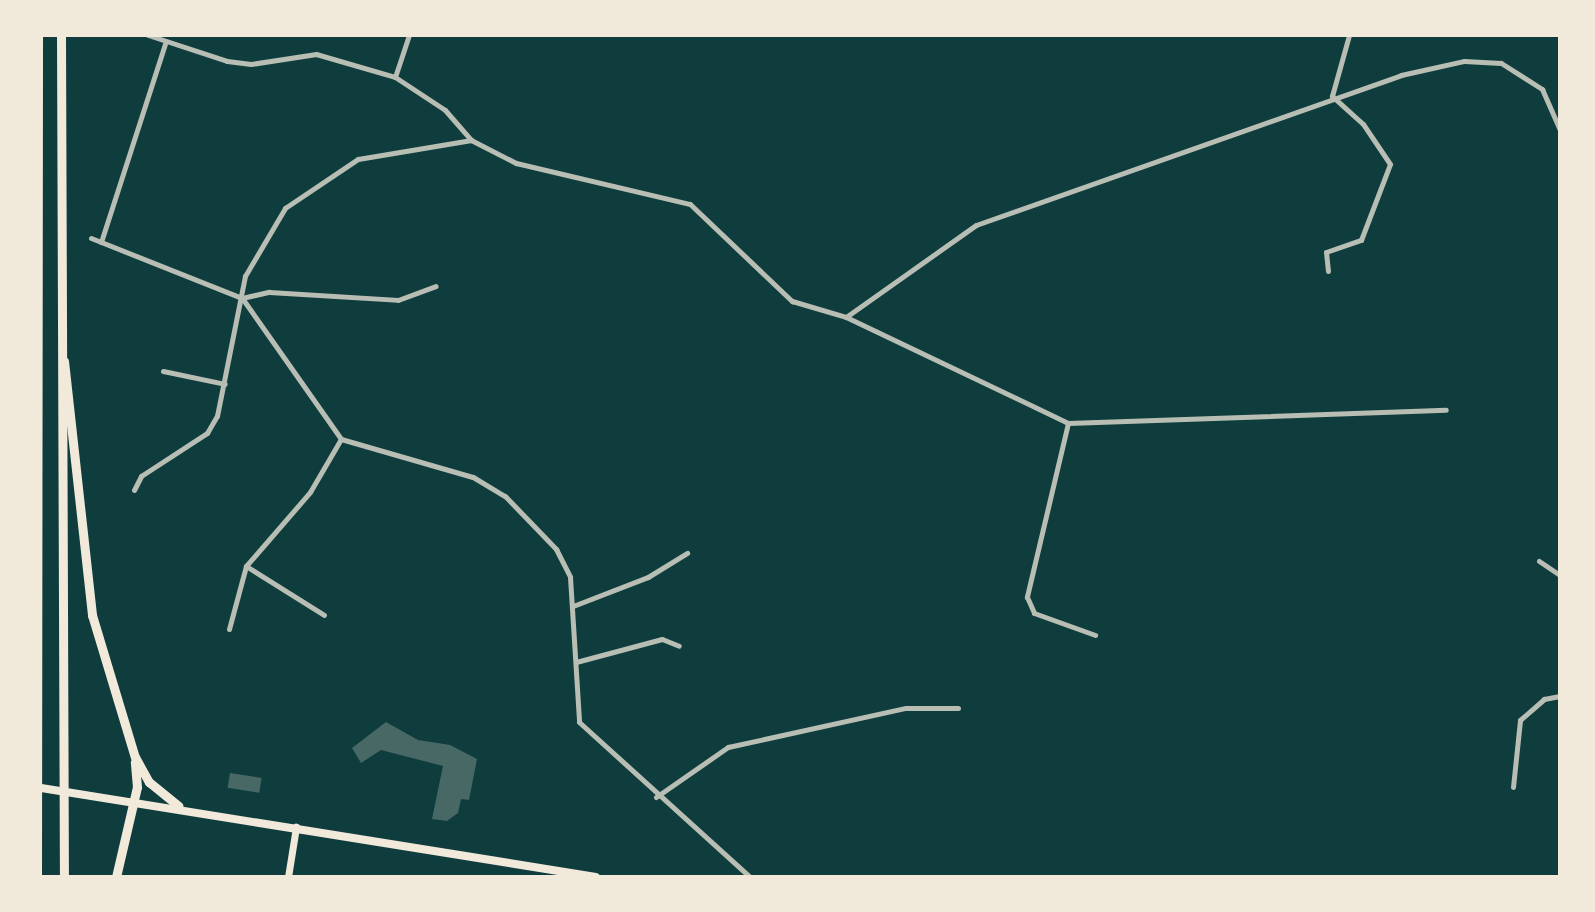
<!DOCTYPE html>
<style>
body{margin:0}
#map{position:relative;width:1595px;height:912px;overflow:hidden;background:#0f3d3e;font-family:"Alegreya Sans",sans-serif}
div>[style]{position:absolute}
.building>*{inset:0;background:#486865;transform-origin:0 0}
.minor>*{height:5px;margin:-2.5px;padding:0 2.5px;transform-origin:2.5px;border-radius:2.5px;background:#b8beb3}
.secondary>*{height:7px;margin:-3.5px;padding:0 3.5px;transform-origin:3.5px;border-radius:3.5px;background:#f1e9da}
.primary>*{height:8px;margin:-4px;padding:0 4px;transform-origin:4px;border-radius:4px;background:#f1e9da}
.motorway>*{height:9px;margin:-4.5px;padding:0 4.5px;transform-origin:4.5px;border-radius:4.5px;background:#f1e9da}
span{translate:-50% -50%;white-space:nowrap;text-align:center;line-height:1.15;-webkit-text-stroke:6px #f1e9da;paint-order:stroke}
.frame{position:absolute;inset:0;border:37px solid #f1e9da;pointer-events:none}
</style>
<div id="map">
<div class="building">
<div style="clip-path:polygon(386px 722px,418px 740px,450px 745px,477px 759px,469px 800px,461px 799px,458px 813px,447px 821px,432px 819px,443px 766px,381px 750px,361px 763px,352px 748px)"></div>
<div style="left:230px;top:773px;width:32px;height:15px;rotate:9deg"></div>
</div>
<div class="minor">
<div style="left:148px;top:35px;width:83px;rotate:18.2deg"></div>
<div style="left:227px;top:61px;width:24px;rotate:7deg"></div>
<div style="left:251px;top:64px;width:66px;rotate:-8.7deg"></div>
<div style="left:316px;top:54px;width:82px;rotate:16.2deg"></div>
<div style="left:395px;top:77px;width:60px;rotate:33.4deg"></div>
<div style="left:445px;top:110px;width:40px;rotate:49deg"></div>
<div style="left:471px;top:140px;width:51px;rotate:27.1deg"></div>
<div style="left:516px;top:163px;width:179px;rotate:13.3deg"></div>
<div style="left:690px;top:204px;width:141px;rotate:43.6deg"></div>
<div style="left:792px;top:301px;width:56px;rotate:16.5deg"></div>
<div style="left:846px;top:317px;width:159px;rotate:-35.3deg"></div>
<div style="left:976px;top:225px;width:451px;rotate:-19.4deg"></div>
<div style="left:1401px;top:75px;width:65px;rotate:-12.5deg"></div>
<div style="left:1464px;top:61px;width:37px;rotate:3deg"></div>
<div style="left:1501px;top:63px;width:49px;rotate:32.4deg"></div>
<div style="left:1542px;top:89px;width:45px;rotate:66.3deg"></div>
<div style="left:395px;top:77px;width:44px;rotate:-71.6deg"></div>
<div style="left:1332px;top:96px;width:63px;rotate:-74.4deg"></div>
<div style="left:91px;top:238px;width:162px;rotate:21.7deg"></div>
<div style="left:242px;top:298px;width:172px;rotate:54.9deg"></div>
<div style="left:341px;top:439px;width:137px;rotate:16.1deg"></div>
<div style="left:473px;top:477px;width:37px;rotate:31deg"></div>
<div style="left:505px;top:496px;width:74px;rotate:46.1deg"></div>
<div style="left:556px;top:549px;width:31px;rotate:63deg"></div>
<div style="left:570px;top:577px;width:145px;rotate:86.4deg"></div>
<div style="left:579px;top:722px;width:231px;rotate:42.2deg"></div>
<div style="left:101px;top:242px;width:208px;rotate:-72.1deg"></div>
<div style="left:1328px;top:271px;width:19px;rotate:-96deg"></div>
<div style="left:1326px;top:252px;width:37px;rotate:-19deg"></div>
<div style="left:1361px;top:240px;width:81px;rotate:-69.1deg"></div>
<div style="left:1390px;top:164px;width:48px;rotate:-124deg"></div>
<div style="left:1363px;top:124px;width:42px;rotate:-137.9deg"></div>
<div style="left:242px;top:298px;width:28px;rotate:-13deg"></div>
<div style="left:269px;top:292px;width:129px;rotate:3.5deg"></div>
<div style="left:398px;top:300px;width:40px;rotate:-20.2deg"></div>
<div style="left:846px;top:317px;width:246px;rotate:25.5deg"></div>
<div style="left:1068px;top:423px;width:378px;rotate:-2deg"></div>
<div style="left:163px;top:371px;width:63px;rotate:11.8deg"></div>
<div style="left:1068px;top:423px;width:179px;rotate:103.3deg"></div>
<div style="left:1027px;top:597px;width:17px;rotate:66deg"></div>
<div style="left:1034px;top:613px;width:65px;rotate:19.8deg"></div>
<div style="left:134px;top:490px;width:16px;rotate:-63deg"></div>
<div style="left:141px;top:476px;width:79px;rotate:-33.1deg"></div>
<div style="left:207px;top:433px;width:20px;rotate:-60deg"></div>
<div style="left:217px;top:416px;width:143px;rotate:-78.7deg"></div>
<div style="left:245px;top:276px;width:79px;rotate:-59.5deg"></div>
<div style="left:285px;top:208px;width:88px;rotate:-33.9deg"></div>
<div style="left:358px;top:159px;width:115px;rotate:-9.5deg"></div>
<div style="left:1539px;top:561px;width:25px;rotate:34deg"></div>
<div style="left:246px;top:566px;width:92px;rotate:32.1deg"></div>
<div style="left:573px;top:606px;width:80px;rotate:-21.1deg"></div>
<div style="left:648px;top:577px;width:46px;rotate:-31.6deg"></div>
<div style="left:229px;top:629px;width:65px;rotate:-74.9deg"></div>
<div style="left:246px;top:566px;width:98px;rotate:-49.1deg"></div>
<div style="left:310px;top:492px;width:61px;rotate:-59.7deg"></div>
<div style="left:576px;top:662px;width:89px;rotate:-15deg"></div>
<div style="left:662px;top:639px;width:18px;rotate:22deg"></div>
<div style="left:1513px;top:787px;width:67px;rotate:-84deg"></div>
<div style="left:1520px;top:720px;width:32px;rotate:-41deg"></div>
<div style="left:1544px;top:699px;width:16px;rotate:-11deg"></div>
<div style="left:656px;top:797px;width:88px;rotate:-34.8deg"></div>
<div style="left:728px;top:747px;width:182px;rotate:-12.4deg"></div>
<div style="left:906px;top:708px;width:52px"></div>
</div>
<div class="secondary">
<div style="left:288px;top:877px;width:51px;rotate:-80.9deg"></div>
</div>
<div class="primary">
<div style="left:35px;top:787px;width:568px;rotate:9.11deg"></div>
</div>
<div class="motorway">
<div style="left:61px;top:35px;width:842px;rotate:89.8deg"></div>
<div style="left:64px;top:361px;width:256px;rotate:83.7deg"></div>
<div style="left:92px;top:615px;width:148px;rotate:73.2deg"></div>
<div style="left:135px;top:757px;width:29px;rotate:61deg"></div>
<div style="left:149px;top:782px;width:38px;rotate:39deg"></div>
<div style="left:37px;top:877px;width:842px;rotate:-89.93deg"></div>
<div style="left:116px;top:877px;width:92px;rotate:-76.9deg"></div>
<div style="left:137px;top:787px;width:25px;rotate:-95deg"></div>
</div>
<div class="frame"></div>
</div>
